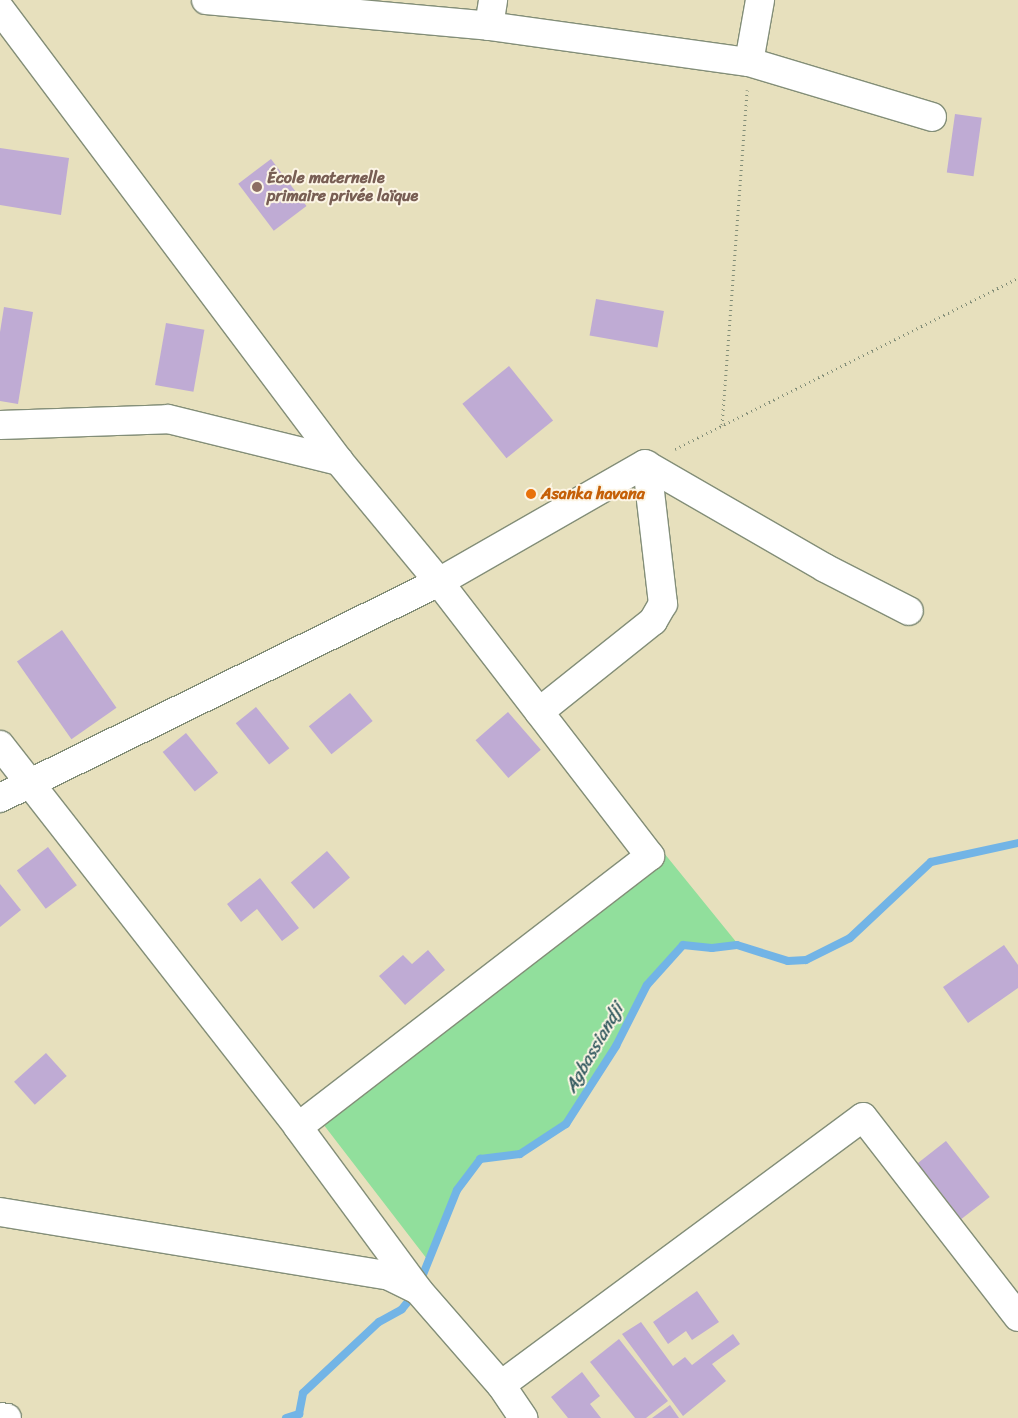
<!DOCTYPE html>
<meta charset="utf-8">
<style>
body{margin:0}
#map{position:relative;width:1018px;height:1418px;overflow:hidden;background:#e7e0bd;font-family:Sriracha,sans-serif}
div>[style]{position:absolute}
.green>*{inset:0;background:#91df9c}
.stream>*{height:8px;margin:-4px;padding:0 4px;transform-origin:4px;border-radius:4px;background:#72b4e6}
.building>*{inset:0;background:#bfabd4;transform-origin:0 0}
.path>*{height:3px;margin-top:-1.5px;transform-origin:0;background:repeating-linear-gradient(90deg,#838e78 0 1px,transparent 0 5px)}
.roads{filter:drop-shadow(1px 0 #838e78) drop-shadow(-1px 0 #838e78) drop-shadow(0 1px #838e78) drop-shadow(0 -1px #838e78)}
.minor>*{height:28px;margin:-14px;padding:0 14px;transform-origin:14px;border-radius:14px;background:#fff}
.dots>*{width:14px;height:14px;translate:-50% -50%;box-sizing:border-box;border:2px solid #fcf5e5;border-radius:50%}
span{translate:-50% -50%;white-space:nowrap;text-align:center;line-height:1.15;-webkit-text-stroke:4px #fcf5e5;paint-order:stroke}
.education-label{font-size:16px;color:#785e54;font-weight:700}
.left{translate:0 -50%;text-align:left}
.food-label{font-size:16px;color:#c56008;font-weight:700}
.water-label{font-size:18px;color:#345b60;font-style:italic}
</style>
<div id="map">
<div class="green">
<div style="clip-path:polygon(664px 853px,737px 943px,712px 947px,683px 945px,647px 984px,615px 1046px,565px 1123px,520px 1152px,480px 1157px,456px 1188px,427px 1259px,320px 1120px)"></div>
</div>
<div class="stream">
<div style="left:420px;top:1282px;width:99px;rotate:-68.1deg"></div>
<div style="left:457px;top:1190px;width:39px;rotate:-53deg"></div>
<div style="left:480px;top:1159px;width:40px;rotate:-7.1deg"></div>
<div style="left:520px;top:1154px;width:55px;rotate:-33.1deg"></div>
<div style="left:566px;top:1124px;width:93px;rotate:-57.3deg"></div>
<div style="left:616px;top:1046px;width:68px;rotate:-63.1deg"></div>
<div style="left:647px;top:985px;width:54px;rotate:-48deg"></div>
<div style="left:683px;top:945px;width:29px;rotate:6deg"></div>
<div style="left:712px;top:948px;width:25px;rotate:-7deg"></div>
<div style="left:737px;top:945px;width:53px;rotate:17.4deg"></div>
<div style="left:788px;top:961px;width:18px;rotate:-3deg"></div>
<div style="left:806px;top:960px;width:49px;rotate:-26.6deg"></div>
<div style="left:850px;top:938px;width:111px;rotate:-43.2deg"></div>
<div style="left:931px;top:862px;width:89px;rotate:-12.3deg"></div>
<div style="left:286px;top:1418px;width:14px;rotate:-17deg"></div>
<div style="left:299px;top:1414px;width:21px;rotate:-79deg"></div>
<div style="left:303px;top:1393px;width:104px;rotate:-43.1deg"></div>
<div style="left:379px;top:1322px;width:26px;rotate:-29deg"></div>
<div style="left:402px;top:1309px;width:19px;rotate:-51deg"></div>
</div>
<div class="building">
<div style="left:955px;top:114px;width:27px;height:59px;rotate:8deg"></div>
<div style="clip-path:polygon(0 148px,69px 158px,61px 215px,0 205px)"></div>
<div style="left:271px;top:159px;width:59px;height:41px;rotate:53deg"></div>
<div style="left:596px;top:299px;width:69px;height:37px;rotate:10deg"></div>
<div style="clip-path:polygon(4px 307px,33px 312px,18px 404px,0 401px,0 332px)"></div>
<div style="left:166px;top:323px;width:39px;height:63px;rotate:10deg"></div>
<div style="left:509px;top:366px;width:70px;height:60px;rotate:51deg"></div>
<div style="left:62px;top:630px;width:95px;height:55px;rotate:55deg"></div>
<div style="left:350px;top:693px;width:36px;height:53px;rotate:51deg"></div>
<div style="left:256px;top:707px;width:53px;height:26px;rotate:51deg"></div>
<div style="left:508px;top:712px;width:50px;height:43px;rotate:49deg"></div>
<div style="left:186px;top:733px;width:51px;height:30px;rotate:51deg"></div>
<div style="left:48px;top:847px;width:48px;height:39px;rotate:53deg"></div>
<div style="left:327px;top:851px;width:35px;height:48px;rotate:49deg"></div>
<div style="clip-path:polygon(260px 878px,299px 928px,282px 941px,257px 909px,241px 922px,227px 904px)"></div>
<div style="clip-path:polygon(0 884px,21px 910px,0 927px)"></div>
<div style="clip-path:polygon(1004px 945px,1018px 965px,1018px 988px,968px 1023px,943px 987px)"></div>
<div style="clip-path:polygon(428px 950px,445px 970px,405px 1005px,379px 976px,403px 955px,412px 964px)"></div>
<div style="left:46px;top:1053px;width:31px;height:43px;rotate:48deg"></div>
<div style="left:946px;top:1141px;width:71px;height:36px;rotate:52deg"></div>
<div style="clip-path:polygon(697px 1291px,719px 1322px,692px 1340px,686px 1331px,668px 1344px,653px 1322px)"></div>
<div style="clip-path:polygon(641px 1322px,673px 1366px,685px 1357px,692px 1365px,733px 1334px,740px 1344px,712px 1364px,726px 1381px,683px 1416px,622px 1334px)"></div>
<div style="clip-path:polygon(619px 1339px,668px 1401px,646px 1418px,635px 1418px,590px 1362px)"></div>
<div style="clip-path:polygon(582px 1372px,600px 1396px,590px 1404px,601px 1418px,568px 1418px,551px 1397px)"></div>
<div style="clip-path:polygon(670px 1405px,679px 1418px,652px 1418px)"></div>
</div>
<div class="path">
<div style="left:722px;top:425px;width:336px;rotate:-85.7deg"></div>
<div style="left:675px;top:449px;width:383px;rotate:-26.5deg"></div>
</div>
<div class="roads">
<div class="minor">
<div style="left:206px;top:0;width:284px;rotate:5.2deg"></div>
<div style="left:489px;top:26px;width:262px;rotate:7.9deg"></div>
<div style="left:749px;top:62px;width:191px;rotate:16.7deg"></div>
<div style="left:0;top:9px;width:565px;rotate:53.13deg"></div>
<div style="left:339px;top:461px;width:157px;rotate:50.4deg"></div>
<div style="left:439px;top:582px;width:346px;rotate:52.4deg"></div>
<div style="left:650px;top:856px;width:444px;rotate:142.4deg"></div>
<div style="left:489px;top:26px;width:26px;rotate:-81deg"></div>
<div style="left:749px;top:62px;width:63px;rotate:-79.9deg"></div>
<div style="left:0;top:425px;width:168px;rotate:-2deg"></div>
<div style="left:168px;top:419px;width:176px;rotate:13.8deg"></div>
<div style="left:539px;top:712px;width:146px;rotate:-38.6deg"></div>
<div style="left:653px;top:621px;width:20px;rotate:-60deg"></div>
<div style="left:663px;top:604px;width:140px;rotate:-96.6deg"></div>
<div style="left:0;top:745px;width:484px;rotate:52deg"></div>
<div style="left:298px;top:1127px;width:202px;rotate:53.6deg"></div>
<div style="left:418px;top:1290px;width:126px;rotate:48.9deg"></div>
<div style="left:501px;top:1385px;width:40px;rotate:56deg"></div>
<div style="left:0;top:798px;width:489px;rotate:-26.2deg"></div>
<div style="left:439px;top:582px;width:237px;rotate:-29.8deg"></div>
<div style="left:645px;top:464px;width:208px;rotate:30deg"></div>
<div style="left:825px;top:568px;width:94px;rotate:27.1deg"></div>
<div style="left:0;top:1212px;width:394px;rotate:9.3deg"></div>
<div style="left:389px;top:1276px;width:30px;rotate:26deg"></div>
<div style="left:501px;top:1385px;width:450px;rotate:-36.5deg"></div>
<div style="left:863px;top:1117px;width:253px;rotate:52.2deg"></div>
<div style="left:0;top:1417px;width:7px;rotate:8deg"></div>
</div>
</div>
<div class="dots">
<div style="left:257px;top:187px;background:#8d6e63"></div>
<div style="left:531px;top:494px;background:#e8710a"></div>
</div>
<div class="education-label">
<span class="left" style="left:267px;top:187px">École maternelle<br>primaire privée laïque</span>
</div>
<div class="food-label">
<span class="left" style="left:541px;top:494px">Asanka havana</span>
</div>
<div class="water-label">
<span style="left:594px;top:1048px;rotate:-60deg">Agbassiandji</span>
</div>
</div>
